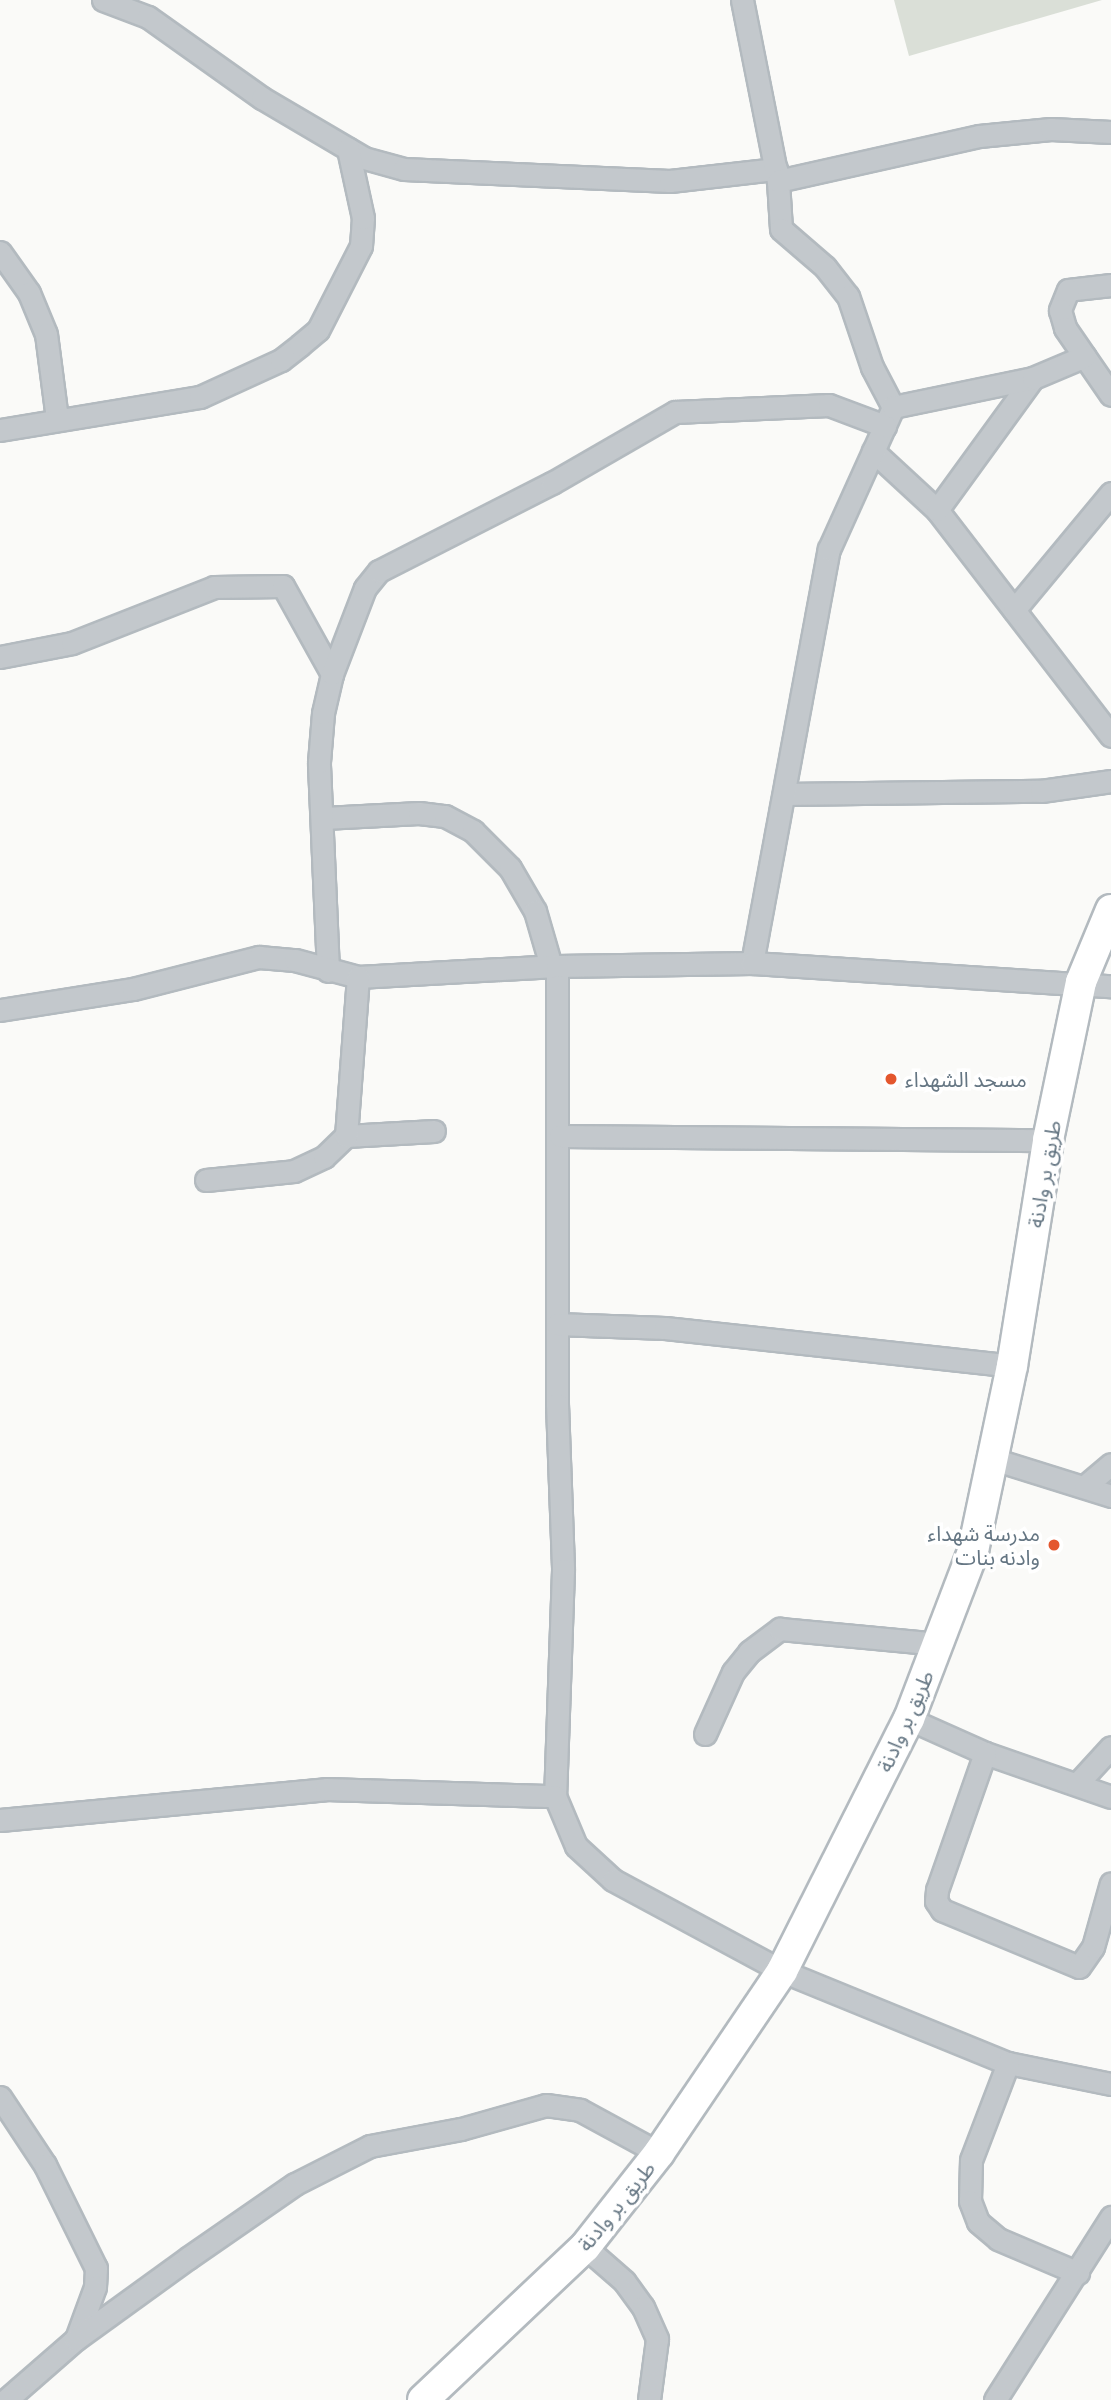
<!DOCTYPE html>
<meta charset="utf-8">
<style>
body{margin:0}
#map{position:relative;width:1111px;height:2400px;overflow:hidden;background:#fafaf8;font-family:"Titillium Web","Noto Sans Arabic",sans-serif}
div>[style]{position:absolute}
.green>*{inset:0;background:#dadfd7}
.roads{filter:drop-shadow(2px 0 #b3babf) drop-shadow(-2px 0 #b3babf) drop-shadow(0 2px #b3babf) drop-shadow(0 -2px #b3babf)}
.street>*{height:21px;margin:-10.5px;padding:0 10.5px;transform-origin:10.5px;border-radius:10.5px;background:#c3c8cc}
.secondary>*{height:30px;margin:-15px;padding:0 15px;transform-origin:15px;border-radius:15px;background:#fff}
.dots>*{width:19px;height:19px;translate:-50% -50%;box-sizing:border-box;border:4px solid #fff;border-radius:50%}
span{translate:-50% -50%;white-space:nowrap;text-align:center;line-height:1.15;-webkit-text-stroke:7px #fff;paint-order:stroke}
.poi-label{font-size:21px;color:#657683}
.left{translate:0 -50%;text-align:left}
.right{translate:-100% -50%;text-align:right}
.street-label{font-size:21px;color:#657683}
</style>
<div id="map">
<div class="green">
<div style="clip-path:polygon(894px 0,1102px 0,909px 56px)"></div>
</div>
<div class="roads">
<div class="street">
<div style="left:103px;top:0;width:48px;rotate:20.7deg"></div>
<div style="left:148px;top:17px;width:140px;rotate:35.4deg"></div>
<div style="left:262px;top:98px;width:118px;rotate:30.5deg"></div>
<div style="left:364px;top:158px;width:41px;rotate:15.4deg"></div>
<div style="left:404px;top:169px;width:266px;rotate:2.6deg"></div>
<div style="left:670px;top:181px;width:107px;rotate:-6.5deg"></div>
<div style="left:742px;top:0;width:185px;rotate:78.8deg"></div>
<div style="left:778px;top:181px;width:48px;rotate:86.4deg"></div>
<div style="left:781px;top:229px;width:58px;rotate:40.8deg"></div>
<div style="left:825px;top:267px;width:37px;rotate:52deg"></div>
<div style="left:848px;top:296px;width:75px;rotate:71.3deg"></div>
<div style="left:872px;top:367px;width:45px;rotate:62.3deg"></div>
<div style="left:778px;top:181px;width:206px;rotate:-12.6deg"></div>
<div style="left:979px;top:136px;width:72px;rotate:-5.6deg"></div>
<div style="left:1051px;top:129px;width:60px;rotate:2.9deg"></div>
<div style="left:0;top:252px;width:50px;rotate:54.7deg"></div>
<div style="left:29px;top:293px;width:44px;rotate:67.5deg"></div>
<div style="left:46px;top:334px;width:86px;rotate:82.6deg"></div>
<div style="left:1111px;top:285px;width:43px;rotate:173.4deg"></div>
<div style="left:1068px;top:290px;width:22px;rotate:112deg"></div>
<div style="left:1060px;top:310px;width:19px;rotate:74deg"></div>
<div style="left:1065px;top:328px;width:81px;rotate:55.5deg"></div>
<div style="left:0;top:430px;width:203px;rotate:-9.4deg"></div>
<div style="left:200px;top:397px;width:89px;rotate:-24.6deg"></div>
<div style="left:281px;top:360px;width:24px;rotate:-38deg"></div>
<div style="left:300px;top:345px;width:23px;rotate:-40deg"></div>
<div style="left:318px;top:330px;width:94px;rotate:-62.9deg"></div>
<div style="left:361px;top:246px;width:28px;rotate:-86deg"></div>
<div style="left:363px;top:218px;width:71px;rotate:-102.3deg"></div>
<div style="left:873px;top:451px;width:87px;rotate:42.7deg"></div>
<div style="left:937px;top:510px;width:285px;rotate:52.4deg"></div>
<div style="left:937px;top:510px;width:163px;rotate:-54deg"></div>
<div style="left:1014px;top:610px;width:152px;rotate:-50.3deg"></div>
<div style="left:0;top:657px;width:73px;rotate:-11deg"></div>
<div style="left:72px;top:643px;width:153px;rotate:-21.5deg"></div>
<div style="left:214px;top:587px;width:69px;rotate:-0.8deg"></div>
<div style="left:283px;top:586px;width:101px;rotate:60.9deg"></div>
<div style="left:784px;top:794px;width:257px;rotate:-0.7deg"></div>
<div style="left:1041px;top:791px;width:71px;rotate:-8.1deg"></div>
<div style="left:324px;top:818px;width:95px;rotate:-3deg"></div>
<div style="left:419px;top:813px;width:26px;rotate:7deg"></div>
<div style="left:445px;top:816px;width:32px;rotate:28deg"></div>
<div style="left:473px;top:831px;width:52px;rotate:45deg"></div>
<div style="left:510px;top:868px;width:50px;rotate:59.8deg"></div>
<div style="left:535px;top:911px;width:57px;rotate:73.8deg"></div>
<div style="left:752px;top:963px;width:421px;rotate:-79.5deg"></div>
<div style="left:829px;top:549px;width:156px;rotate:-65.7deg"></div>
<div style="left:893px;top:407px;width:143px;rotate:-11.7deg"></div>
<div style="left:1033px;top:378px;width:56px;rotate:-22.9deg"></div>
<div style="left:557px;top:966px;width:438px;rotate:90deg"></div>
<div style="left:557px;top:1404px;width:166px;rotate:87.9deg"></div>
<div style="left:563px;top:1570px;width:226px;rotate:92deg"></div>
<div style="left:555px;top:1796px;width:54px;rotate:67.2deg"></div>
<div style="left:576px;top:1846px;width:50px;rotate:42.6deg"></div>
<div style="left:613px;top:1880px;width:192px;rotate:28.3deg"></div>
<div style="left:782px;top:1971px;width:244px;rotate:22.2deg"></div>
<div style="left:1008px;top:2063px;width:105px;rotate:11.5deg"></div>
<div style="left:328px;top:971px;width:209px;rotate:-92.5deg"></div>
<div style="left:319px;top:762px;width:49px;rotate:-85.3deg"></div>
<div style="left:323px;top:713px;width:40px;rotate:-77deg"></div>
<div style="left:332px;top:674px;width:92px;rotate:-69deg"></div>
<div style="left:365px;top:588px;width:22px;rotate:-51deg"></div>
<div style="left:379px;top:571px;width:194px;rotate:-27deg"></div>
<div style="left:552px;top:483px;width:142px;rotate:-30deg"></div>
<div style="left:675px;top:412px;width:154px;rotate:-2.6deg"></div>
<div style="left:829px;top:405px;width:60px;rotate:20.6deg"></div>
<div style="left:0;top:1010px;width:135px;rotate:-9deg"></div>
<div style="left:133px;top:989px;width:130px;rotate:-14.3deg"></div>
<div style="left:259px;top:957px;width:36px;rotate:5deg"></div>
<div style="left:295px;top:960px;width:65px;rotate:15.1deg"></div>
<div style="left:358px;top:977px;width:199px;rotate:-3.2deg"></div>
<div style="left:557px;top:966px;width:195px;rotate:-0.9deg"></div>
<div style="left:752px;top:963px;width:360px;rotate:3.7deg"></div>
<div style="left:346px;top:1136px;width:88px;rotate:-3.3deg"></div>
<div style="left:560px;top:1136px;width:488px;rotate:0.5deg"></div>
<div style="left:206px;top:1180px;width:88px;rotate:-5.8deg"></div>
<div style="left:294px;top:1171px;width:33px;rotate:-25deg"></div>
<div style="left:324px;top:1157px;width:30px;rotate:-44deg"></div>
<div style="left:346px;top:1136px;width:159px;rotate:-85.7deg"></div>
<div style="left:557px;top:1324px;width:108px;rotate:2.1deg"></div>
<div style="left:665px;top:1328px;width:349px;rotate:6.2deg"></div>
<div style="left:993px;top:1459px;width:124px;rotate:17.4deg"></div>
<div style="left:1085px;top:1486px;width:34px;rotate:-40deg"></div>
<div style="left:909px;top:1719px;width:83px;rotate:24.1deg"></div>
<div style="left:985px;top:1753px;width:133px;rotate:19.2deg"></div>
<div style="left:705px;top:1734px;width:68px;rotate:-65.7deg"></div>
<div style="left:733px;top:1672px;width:26px;rotate:-51deg"></div>
<div style="left:749px;top:1652px;width:39px;rotate:-37deg"></div>
<div style="left:780px;top:1629px;width:160px;rotate:5.4deg"></div>
<div style="left:985px;top:1753px;width:145px;rotate:109.3deg"></div>
<div style="left:937px;top:1890px;width:11px;rotate:95deg"></div>
<div style="left:936px;top:1901px;width:11px;rotate:56deg"></div>
<div style="left:942px;top:1910px;width:148px;rotate:22.6deg"></div>
<div style="left:1079px;top:1967px;width:24px;rotate:-55deg"></div>
<div style="left:1093px;top:1947px;width:66px;rotate:-74.3deg"></div>
<div style="left:1077px;top:1784px;width:50px;rotate:-47.4deg"></div>
<div style="left:0;top:1820px;width:327px;rotate:-5.4deg"></div>
<div style="left:326px;top:1789px;width:229px;rotate:1.8deg"></div>
<div style="left:1008px;top:2063px;width:104px;rotate:110.9deg"></div>
<div style="left:971px;top:2160px;width:41px;rotate:91.4deg"></div>
<div style="left:970px;top:2201px;width:22px;rotate:69deg"></div>
<div style="left:978px;top:2222px;width:26px;rotate:40deg"></div>
<div style="left:998px;top:2239px;width:87px;rotate:23deg"></div>
<div style="left:0;top:2097px;width:82px;rotate:56.5deg"></div>
<div style="left:45px;top:2165px;width:115px;rotate:63.7deg"></div>
<div style="left:96px;top:2268px;width:19px;rotate:93deg"></div>
<div style="left:95px;top:2287px;width:55px;rotate:110.1deg"></div>
<div style="left:585px;top:2247px;width:52px;rotate:41.1deg"></div>
<div style="left:624px;top:2281px;width:32px;rotate:54deg"></div>
<div style="left:643px;top:2307px;width:35px;rotate:66deg"></div>
<div style="left:657px;top:2339px;width:62px;rotate:97.5deg"></div>
<div style="left:6px;top:2400px;width:93px;rotate:-41.1deg"></div>
<div style="left:76px;top:2339px;width:138px;rotate:-35.9deg"></div>
<div style="left:188px;top:2258px;width:130px;rotate:-34.7deg"></div>
<div style="left:295px;top:2184px;width:84px;rotate:-26.9deg"></div>
<div style="left:370px;top:2146px;width:93px;rotate:-10.6deg"></div>
<div style="left:461px;top:2129px;width:88px;rotate:-15.8deg"></div>
<div style="left:546px;top:2105px;width:34px;rotate:8deg"></div>
<div style="left:580px;top:2110px;width:90px;rotate:28.6deg"></div>
<div style="left:995px;top:2400px;width:217px;rotate:-57.6deg"></div>
</div>
<div class="secondary">
<div style="left:423px;top:2400px;width:223px;rotate:-43.4deg"></div>
<div style="left:585px;top:2247px;width:120px;rotate:-51.8deg"></div>
<div style="left:659px;top:2153px;width:220px;rotate:-55.9deg"></div>
<div style="left:782px;top:1971px;width:282px;rotate:-63.3deg"></div>
<div style="left:909px;top:1719px;width:180px;rotate:-69.1deg"></div>
<div style="left:973px;top:1551px;width:189px;rotate:-78.1deg"></div>
<div style="left:1012px;top:1366px;width:229px;rotate:-80.9deg"></div>
<div style="left:1048px;top:1140px;width:161px;rotate:-78.2deg"></div>
<div style="left:1081px;top:982px;width:78px;rotate:-67.4deg"></div>
</div>
</div>
<div class="dots">
<div style="left:891px;top:1079px;background:#e4572e"></div>
<div style="left:1054px;top:1545px;background:#e4572e"></div>
</div>
<div class="poi-label">
<span class="left" style="left:905px;top:1079px">مسجد الشهداء</span>
<span class="right" style="left:1040px;top:1545px">مدرسة شهداء<br>وادنه بنات</span>
</div>
<div class="street-label">
<span style="left:1044px;top:1174px;rotate:-80deg">طريق بر وادنة</span>
<span style="left:905px;top:1721px;rotate:-66deg">طريق بر وادنة</span>
<span style="left:616px;top:2206px;rotate:-51deg">طريق بر وادنة</span>
</div>
</div>
